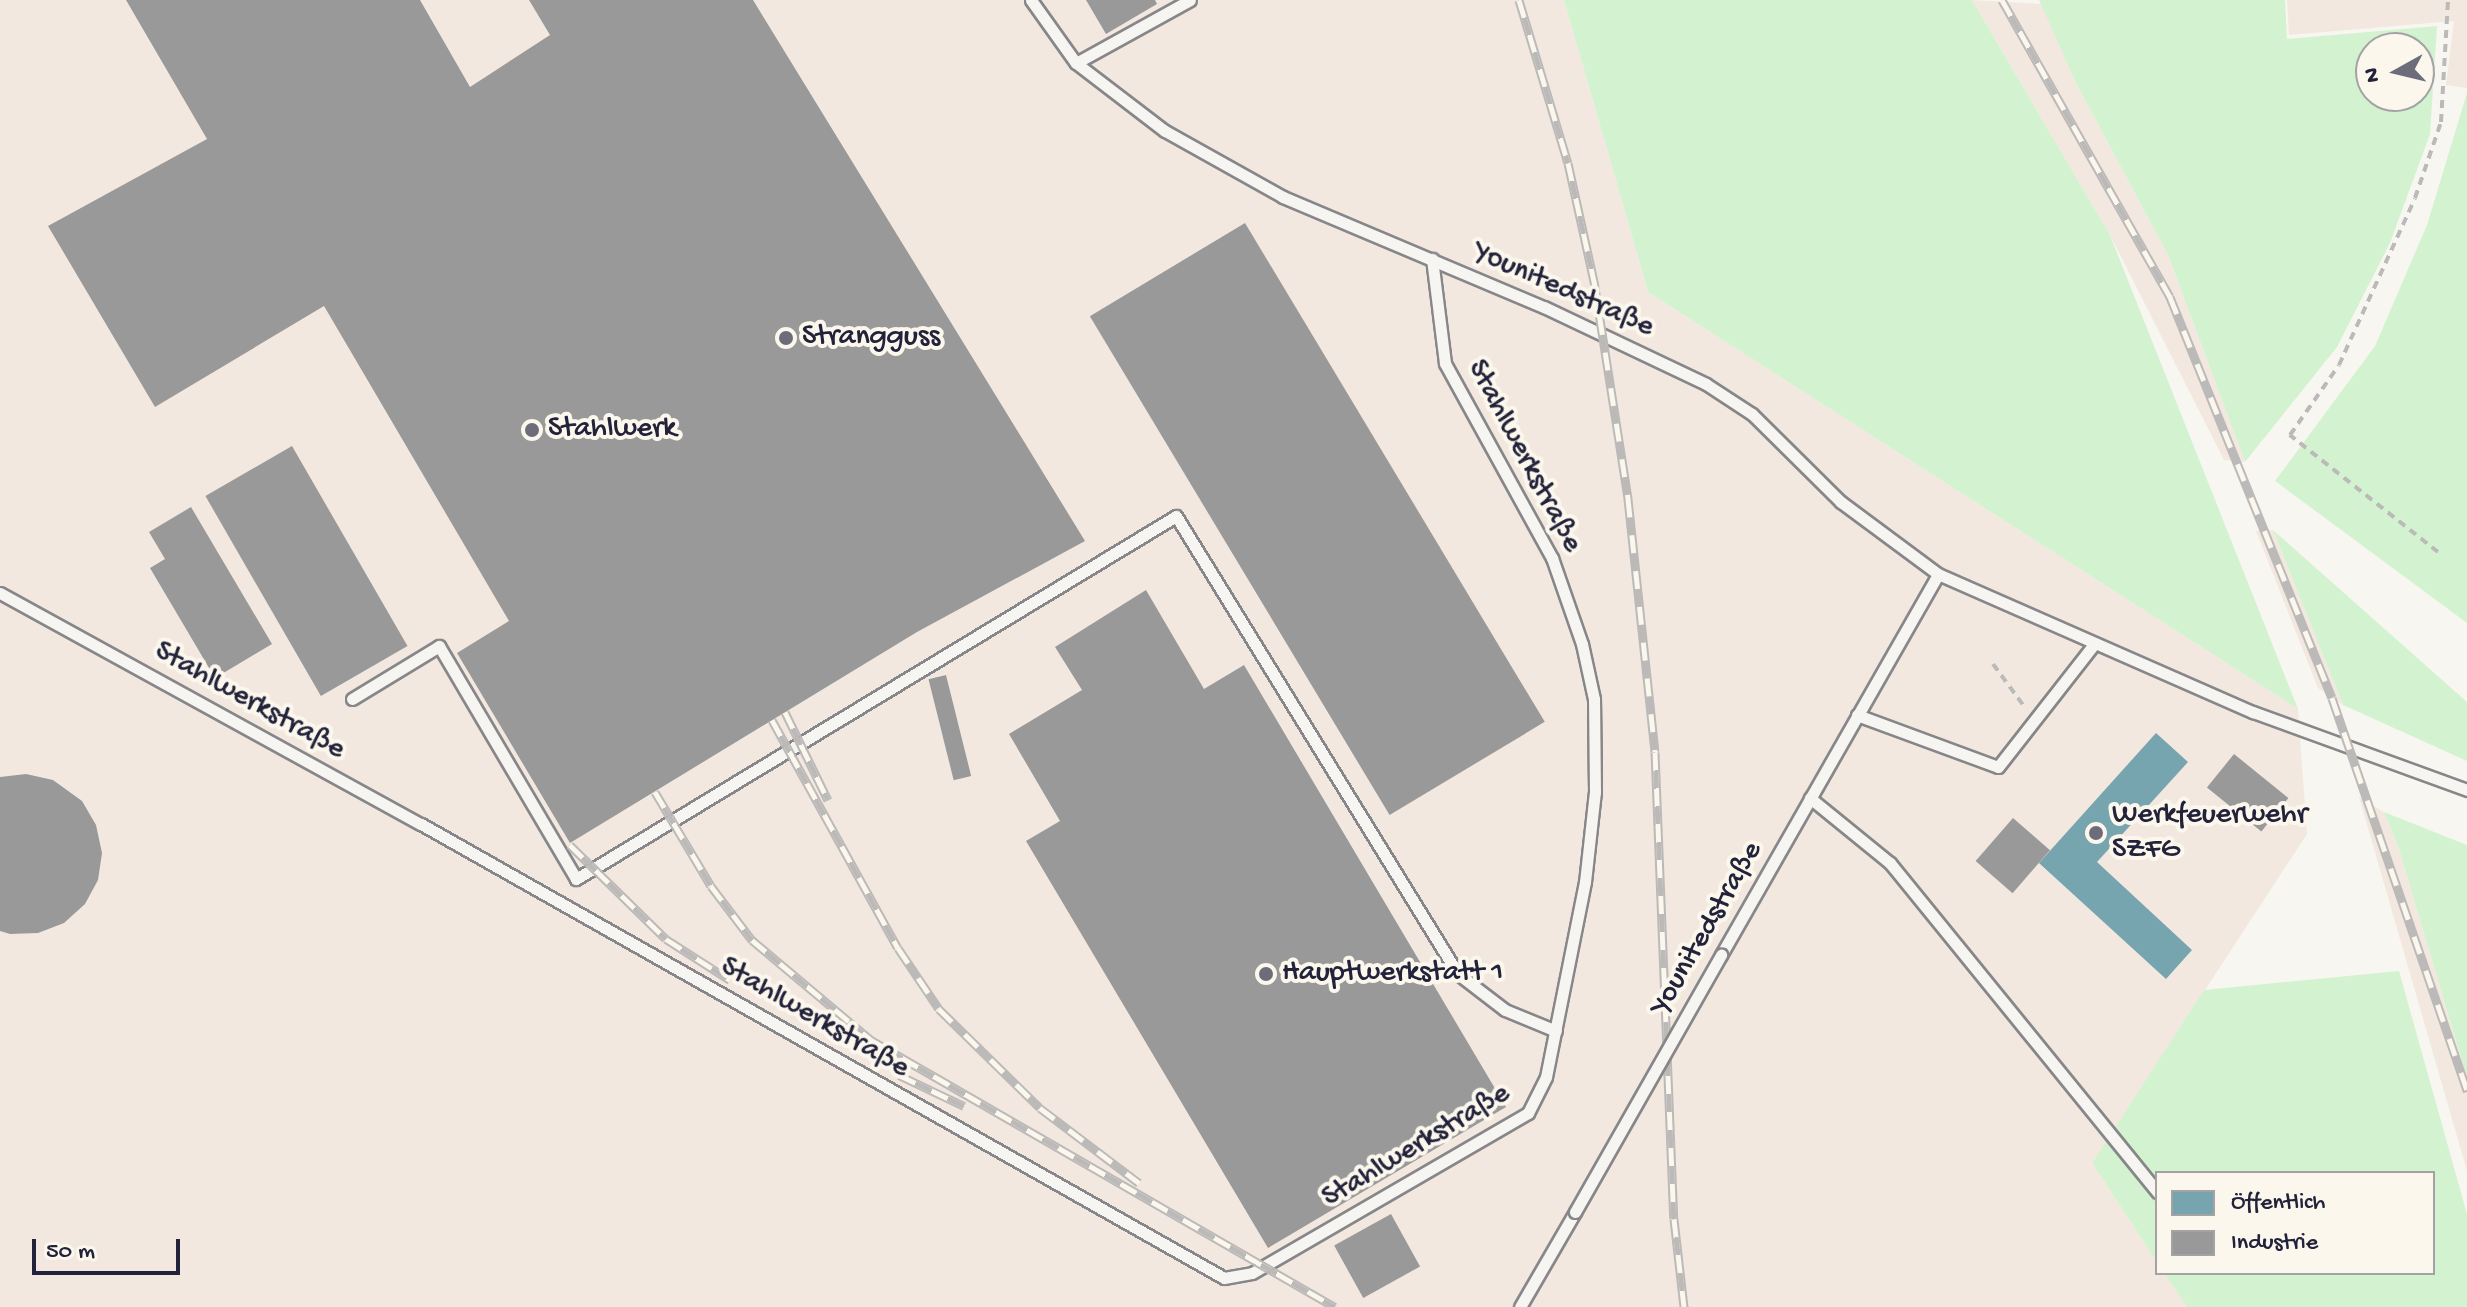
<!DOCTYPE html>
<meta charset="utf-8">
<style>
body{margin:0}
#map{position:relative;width:2467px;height:1307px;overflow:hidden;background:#f8f6f0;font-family:"Gochi Hand",sans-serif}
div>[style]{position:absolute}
.built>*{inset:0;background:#f3e8df}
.green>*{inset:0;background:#d3f3d0}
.public>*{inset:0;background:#76a5af}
.industry>*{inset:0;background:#999;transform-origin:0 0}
.path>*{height:4px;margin-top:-2px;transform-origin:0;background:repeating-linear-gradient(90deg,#bcbab9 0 8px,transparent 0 14px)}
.roads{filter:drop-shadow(2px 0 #878688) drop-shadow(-2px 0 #878688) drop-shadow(0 2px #878688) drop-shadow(0 -2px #878688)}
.service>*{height:11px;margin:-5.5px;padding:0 5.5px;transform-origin:5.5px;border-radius:5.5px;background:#f6f5f1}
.rail>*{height:9px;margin-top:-4.5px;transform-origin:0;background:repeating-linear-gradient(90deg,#fbf7ec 0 18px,#bcbab9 0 36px);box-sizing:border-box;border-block:2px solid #bcbab9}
.bridges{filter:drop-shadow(2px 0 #878688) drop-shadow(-2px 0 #878688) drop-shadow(0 2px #878688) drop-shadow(0 -2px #878688)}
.service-bridge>*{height:11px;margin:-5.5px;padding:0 5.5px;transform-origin:5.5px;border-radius:5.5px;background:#f6f5f1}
.dots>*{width:22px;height:22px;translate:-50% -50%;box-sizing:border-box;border:4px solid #fbf7ec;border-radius:50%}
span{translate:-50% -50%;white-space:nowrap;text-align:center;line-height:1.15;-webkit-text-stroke:8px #fbf7ec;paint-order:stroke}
.street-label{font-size:30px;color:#22223b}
.poi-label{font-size:30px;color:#22223b}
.left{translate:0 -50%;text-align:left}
.legend{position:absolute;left:2155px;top:1171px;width:280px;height:104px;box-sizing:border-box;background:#fbf7ec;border:2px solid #a4a2a5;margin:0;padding:10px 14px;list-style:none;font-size:24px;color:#22223b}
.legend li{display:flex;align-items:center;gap:16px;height:40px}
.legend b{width:40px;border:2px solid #a4a2a5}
.north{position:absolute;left:2355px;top:32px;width:80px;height:80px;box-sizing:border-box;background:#fbf7ec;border:2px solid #a4a2a5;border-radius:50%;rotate:262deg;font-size:22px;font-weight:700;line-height:32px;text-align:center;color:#22223b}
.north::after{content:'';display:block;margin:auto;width:28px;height:36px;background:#6d6c7a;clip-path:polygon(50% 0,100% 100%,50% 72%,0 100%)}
.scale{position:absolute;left:32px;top:1239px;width:148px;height:36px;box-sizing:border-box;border:4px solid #22223b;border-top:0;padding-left:10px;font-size:24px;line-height:28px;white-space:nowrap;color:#22223b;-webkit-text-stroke:6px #fbf7ec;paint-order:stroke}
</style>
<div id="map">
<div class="built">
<div style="clip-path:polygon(0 0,1564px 0,1648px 292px,2298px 709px,2307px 834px,2092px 1163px,2157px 1262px,2157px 1273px,2164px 1273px,2187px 1307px,0 1307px)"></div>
<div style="clip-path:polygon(1972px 0,2042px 4px,2076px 83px,2168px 255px,2245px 462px,2224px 460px,2110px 235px)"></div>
<div style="clip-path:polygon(2287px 0,2467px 0,2467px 88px,2446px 85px,2454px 21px,2289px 35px)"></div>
<div style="clip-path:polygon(2273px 530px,2343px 705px,2318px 688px,2256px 531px)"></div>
<div style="clip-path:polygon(2359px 797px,2384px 812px,2399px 849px,2467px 1078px,2467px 1171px)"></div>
</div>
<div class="green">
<div style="clip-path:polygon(1564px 0,1972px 0,2110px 235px,2298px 709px,1648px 292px)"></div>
<div style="clip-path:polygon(evenodd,2039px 0,2285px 0,2287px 39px,2437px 26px,2430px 134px,2390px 243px,2337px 347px,2245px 462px,2168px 255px,2076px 83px,2039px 0,2371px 48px,2419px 48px,2419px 96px,2371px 96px,2371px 48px)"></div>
<div style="clip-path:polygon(2467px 93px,2467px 623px,2275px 481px,2375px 346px,2427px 225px)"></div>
<div style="clip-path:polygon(2273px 530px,2467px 702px,2467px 761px,2343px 705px)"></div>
<div style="clip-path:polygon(2384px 812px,2467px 845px,2467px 1078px,2399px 849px)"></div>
<div style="clip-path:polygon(2399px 971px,2467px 1214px,2467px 1307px,2187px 1307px,2164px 1273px,2433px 1273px,2433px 1173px,2157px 1173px,2157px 1262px,2092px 1163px,2204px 990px)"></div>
</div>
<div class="public">
<div style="clip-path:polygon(2156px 733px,2188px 762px,2097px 862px,2192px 950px,2166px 979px,2039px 863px)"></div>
</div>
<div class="industry">
<div style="clip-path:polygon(126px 0,420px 0,470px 87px,550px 35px,529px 0,753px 0,1085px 541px,917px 632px,570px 843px,457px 653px,509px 621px,324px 306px,155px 407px,48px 226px,207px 139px)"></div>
<div style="clip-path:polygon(1086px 0,1155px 0,1157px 4px,1106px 34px)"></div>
<div style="left:1245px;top:223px;width:582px;height:181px;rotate:59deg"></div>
<div style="left:292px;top:446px;width:231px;height:100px;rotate:60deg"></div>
<div style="clip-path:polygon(191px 507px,272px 644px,215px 678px,150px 568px,165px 559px,149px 532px)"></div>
<div style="clip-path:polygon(1146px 590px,1204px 689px,1244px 665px,1506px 1107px,1268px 1248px,1026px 841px,1060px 821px,1009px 734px,1082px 690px,1055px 647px)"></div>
<div style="left:946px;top:675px;width:104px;height:18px;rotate:76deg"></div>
<div style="left:2234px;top:754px;width:70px;height:43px;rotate:39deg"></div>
<div style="clip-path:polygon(26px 774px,53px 780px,82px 801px,96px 825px,102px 853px,98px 880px,85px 904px,64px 923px,38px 933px,10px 934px,0 931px,0 777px)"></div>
<div style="left:2013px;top:818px;width:49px;height:57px;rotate:41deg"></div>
<div style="left:1391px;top:1214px;width:60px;height:65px;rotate:61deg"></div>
</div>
<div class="path">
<div style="left:2438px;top:552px;width:189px;rotate:-141.7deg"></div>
<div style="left:2290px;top:435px;width:85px;rotate:-55deg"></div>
<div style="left:2339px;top:365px;width:183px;rotate:-65.5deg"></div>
<div style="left:2415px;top:198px;width:80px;rotate:-71.1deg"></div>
<div style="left:2441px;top:122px;width:122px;rotate:-86.7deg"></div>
<div style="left:1993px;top:664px;width:56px;rotate:53.7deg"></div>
</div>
<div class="roads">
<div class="service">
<div style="left:1031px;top:0;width:77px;rotate:54.5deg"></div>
<div style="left:1076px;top:63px;width:112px;rotate:37.4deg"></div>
<div style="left:1165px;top:131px;width:135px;rotate:29.2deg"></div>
<div style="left:1283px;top:197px;width:283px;rotate:22.9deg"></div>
<div style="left:1544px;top:307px;width:179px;rotate:25.4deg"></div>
<div style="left:1706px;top:384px;width:55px;rotate:33.1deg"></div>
<div style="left:1752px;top:414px;width:125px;rotate:44.7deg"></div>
<div style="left:1841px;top:502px;width:121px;rotate:36.6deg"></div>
<div style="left:1938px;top:574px;width:344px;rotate:23.7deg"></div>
<div style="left:2253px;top:712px;width:228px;rotate:20deg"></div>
<div style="left:1076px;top:63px;width:130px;rotate:-28.9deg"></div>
<div style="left:0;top:593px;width:480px;rotate:28.8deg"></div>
<div style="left:421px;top:824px;width:922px;rotate:29.48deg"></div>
<div style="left:1224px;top:1278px;width:28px;rotate:-10deg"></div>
<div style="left:1252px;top:1273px;width:319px;rotate:-30.1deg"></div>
<div style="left:1528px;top:1113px;width:40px;rotate:-63.4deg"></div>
<div style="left:1546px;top:1077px;width:199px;rotate:-78.7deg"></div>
<div style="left:1585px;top:882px;width:91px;rotate:-83.7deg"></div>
<div style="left:1595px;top:792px;width:93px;rotate:-90.6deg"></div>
<div style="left:1594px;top:699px;width:56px;rotate:-102.3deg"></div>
<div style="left:1582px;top:644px;width:91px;rotate:-109.2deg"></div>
<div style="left:1552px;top:558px;width:222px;rotate:-118.8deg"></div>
<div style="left:1445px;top:363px;width:105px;rotate:-97.1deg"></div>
<div style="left:352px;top:699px;width:102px;rotate:-31.3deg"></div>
<div style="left:439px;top:646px;width:270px;rotate:59.5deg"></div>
<div style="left:576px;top:879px;width:701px;rotate:-31.17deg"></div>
<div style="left:1176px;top:516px;width:538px;rotate:58.38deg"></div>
<div style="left:1458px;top:974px;width:59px;rotate:37.5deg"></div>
<div style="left:1505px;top:1010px;width:55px;rotate:22.4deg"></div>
<div style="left:1857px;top:715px;width:150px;rotate:20.2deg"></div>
<div style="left:1998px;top:767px;width:157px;rotate:-52deg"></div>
<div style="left:1810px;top:798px;width:103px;rotate:39.1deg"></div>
<div style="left:1890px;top:863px;width:424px;rotate:50.9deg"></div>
<div style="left:1721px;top:955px;width:438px;rotate:-60.3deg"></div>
<div style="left:1520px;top:1307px;width:110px;rotate:-59.9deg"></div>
</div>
</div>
<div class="rail">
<div style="left:1519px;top:0;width:170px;rotate:73.3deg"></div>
<div style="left:1568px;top:163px;width:121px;rotate:77.6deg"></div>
<div style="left:1594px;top:281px;width:221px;rotate:81.1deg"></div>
<div style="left:1628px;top:499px;width:254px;rotate:83.9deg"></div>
<div style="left:1655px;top:752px;width:467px;rotate:87.7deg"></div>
<div style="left:1674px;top:1219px;width:89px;rotate:83.5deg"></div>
<div style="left:2002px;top:0;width:341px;rotate:60.5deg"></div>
<div style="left:2170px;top:297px;width:432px;rotate:68deg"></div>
<div style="left:2332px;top:698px;width:416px;rotate:71deg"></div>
<div style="left:785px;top:712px;width:98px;rotate:64deg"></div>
<div style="left:772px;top:720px;width:260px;rotate:61.1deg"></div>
<div style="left:898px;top:948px;width:73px;rotate:56.1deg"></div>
<div style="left:939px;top:1009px;width:141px;rotate:44.4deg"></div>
<div style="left:1040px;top:1108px;width:124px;rotate:37.1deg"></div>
<div style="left:655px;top:792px;width:109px;rotate:59.2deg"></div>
<div style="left:711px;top:886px;width:68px;rotate:52.8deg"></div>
<div style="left:752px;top:940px;width:155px;rotate:40deg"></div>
<div style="left:871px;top:1040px;width:535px;rotate:29.92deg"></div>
<div style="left:570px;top:845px;width:134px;rotate:44.4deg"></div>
<div style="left:666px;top:939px;width:76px;rotate:32.6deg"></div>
<div style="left:899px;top:1075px;width:72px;rotate:25.5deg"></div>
</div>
<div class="bridges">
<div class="service-bridge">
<div style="left:1575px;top:1212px;width:296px;rotate:-60.4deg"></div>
</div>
</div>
<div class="dots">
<div style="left:786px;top:338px;background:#6d6c7a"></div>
<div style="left:532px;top:430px;background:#6d6c7a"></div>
<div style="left:2096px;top:833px;background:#6d6c7a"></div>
<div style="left:1266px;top:974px;background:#6d6c7a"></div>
</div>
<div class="street-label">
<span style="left:1563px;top:291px;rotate:24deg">Younitedstraße</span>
<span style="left:1523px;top:457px;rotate:62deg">Stahlwerkstraße</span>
<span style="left:249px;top:702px;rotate:29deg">Stahlwerkstraße</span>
<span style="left:1708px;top:929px;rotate:-60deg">Younitedstraße</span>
<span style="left:814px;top:1019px;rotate:30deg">Stahlwerkstraße</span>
<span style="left:1417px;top:1147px;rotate:-31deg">Stahlwerkstraße</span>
</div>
<div class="poi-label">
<span class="left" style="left:802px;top:338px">Strangguss</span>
<span class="left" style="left:548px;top:430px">Stahlwerk</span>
<span class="left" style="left:2112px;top:833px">Werkfeuerwehr<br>SZFG</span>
<span class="left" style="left:1282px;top:974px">Hauptwerkstatt 1</span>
</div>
<ul class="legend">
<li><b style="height:22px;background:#76a5af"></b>Öffentlich</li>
<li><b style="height:22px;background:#999"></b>Industrie</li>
</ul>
<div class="north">N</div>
<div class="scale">50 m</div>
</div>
